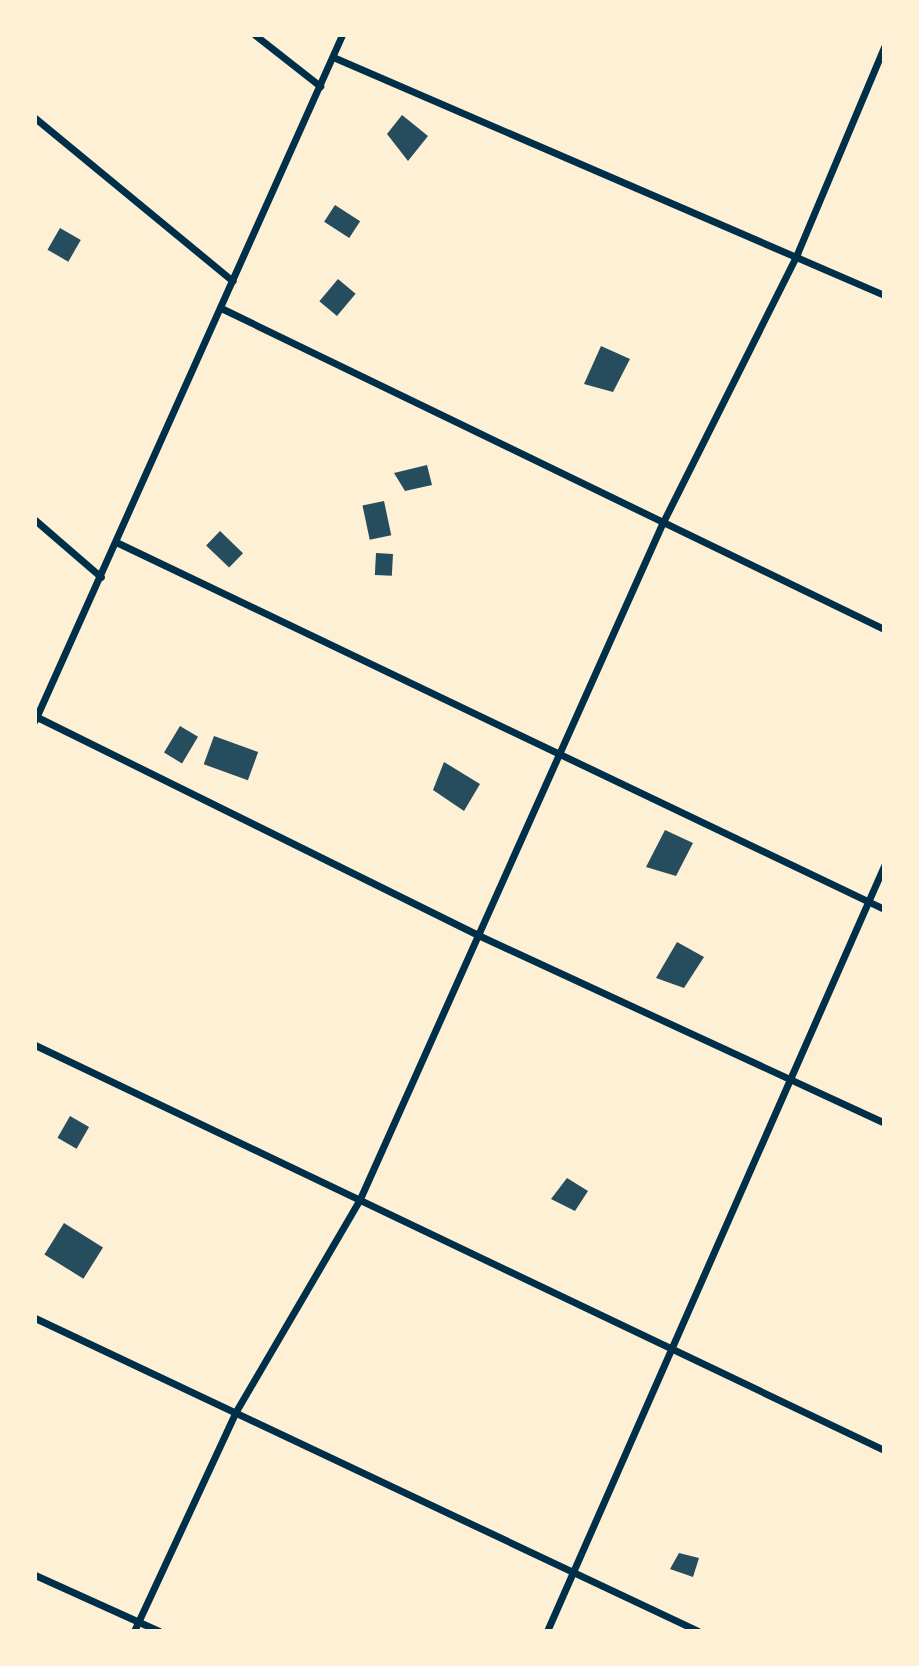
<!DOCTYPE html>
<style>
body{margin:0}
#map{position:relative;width:919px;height:1666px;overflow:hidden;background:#fdf0d5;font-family:"Source Sans 3",sans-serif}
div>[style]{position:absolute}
.building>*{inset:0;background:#264d5e;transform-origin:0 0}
.minor>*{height:7px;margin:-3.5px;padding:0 3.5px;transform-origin:3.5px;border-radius:3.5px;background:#003049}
span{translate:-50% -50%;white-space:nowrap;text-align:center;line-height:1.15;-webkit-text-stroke:7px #fdf0d5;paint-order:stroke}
.frame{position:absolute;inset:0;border:37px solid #fdf0d5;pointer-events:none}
</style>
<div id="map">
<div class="building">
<div style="clip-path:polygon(402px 115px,428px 136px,408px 161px,387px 134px)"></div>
<div style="left:335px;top:205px;width:30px;height:20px;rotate:33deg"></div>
<div style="left:60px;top:228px;width:24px;height:25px;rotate:30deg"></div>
<div style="left:338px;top:279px;width:23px;height:29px;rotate:40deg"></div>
<div style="clip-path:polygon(601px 346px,630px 359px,613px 392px,584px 384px)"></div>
<div style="clip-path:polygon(427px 465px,432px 485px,405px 491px,394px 473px)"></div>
<div style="left:384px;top:501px;width:35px;height:22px;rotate:78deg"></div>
<div style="left:220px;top:531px;width:32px;height:20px;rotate:44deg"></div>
<div style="left:376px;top:553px;width:17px;height:22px;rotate:3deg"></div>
<div style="left:180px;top:726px;width:21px;height:31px;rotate:31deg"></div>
<div style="left:214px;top:736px;width:47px;height:30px;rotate:20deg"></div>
<div style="clip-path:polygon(444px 762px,480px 784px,464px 811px,433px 790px)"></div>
<div style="clip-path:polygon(665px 830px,693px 843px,676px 876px,646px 867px)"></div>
<div style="clip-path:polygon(677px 942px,704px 957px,684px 988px,656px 978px)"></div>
<div style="left:70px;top:1116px;width:22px;height:25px;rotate:30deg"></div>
<div style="clip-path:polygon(567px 1178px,588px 1191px,575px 1211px,551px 1199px)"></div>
<div style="left:64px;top:1223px;width:46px;height:37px;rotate:32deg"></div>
<div style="clip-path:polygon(679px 1553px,699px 1558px,693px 1577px,670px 1569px)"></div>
</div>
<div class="minor">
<div style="left:255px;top:35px;width:83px;rotate:38.1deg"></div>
<div style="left:333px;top:57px;width:600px;rotate:23.36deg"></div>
<div style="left:35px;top:118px;width:256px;rotate:39.5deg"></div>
<div style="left:223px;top:309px;width:734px;rotate:25.83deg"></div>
<div style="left:35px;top:520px;width:87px;rotate:40.8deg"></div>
<div style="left:116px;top:542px;width:851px;rotate:25.54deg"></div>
<div style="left:37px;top:717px;width:492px;rotate:26.3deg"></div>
<div style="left:478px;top:935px;width:447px;rotate:24.8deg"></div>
<div style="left:35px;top:720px;width:751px;rotate:-65.86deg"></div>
<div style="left:35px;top:1045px;width:941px;rotate:25.5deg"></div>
<div style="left:35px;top:1318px;width:733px;rotate:25.27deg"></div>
<div style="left:35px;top:1575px;width:136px;rotate:24.3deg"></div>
<div style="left:134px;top:1631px;width:240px;rotate:-65.1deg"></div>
<div style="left:235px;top:1413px;width:246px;rotate:-59.7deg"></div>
<div style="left:359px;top:1201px;width:742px;rotate:-65.89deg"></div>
<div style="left:662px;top:524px;width:302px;rotate:-63.4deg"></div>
<div style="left:797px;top:254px;width:225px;rotate:-67.2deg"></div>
<div style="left:547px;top:1631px;width:836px;rotate:-66.23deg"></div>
</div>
<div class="frame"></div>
</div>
